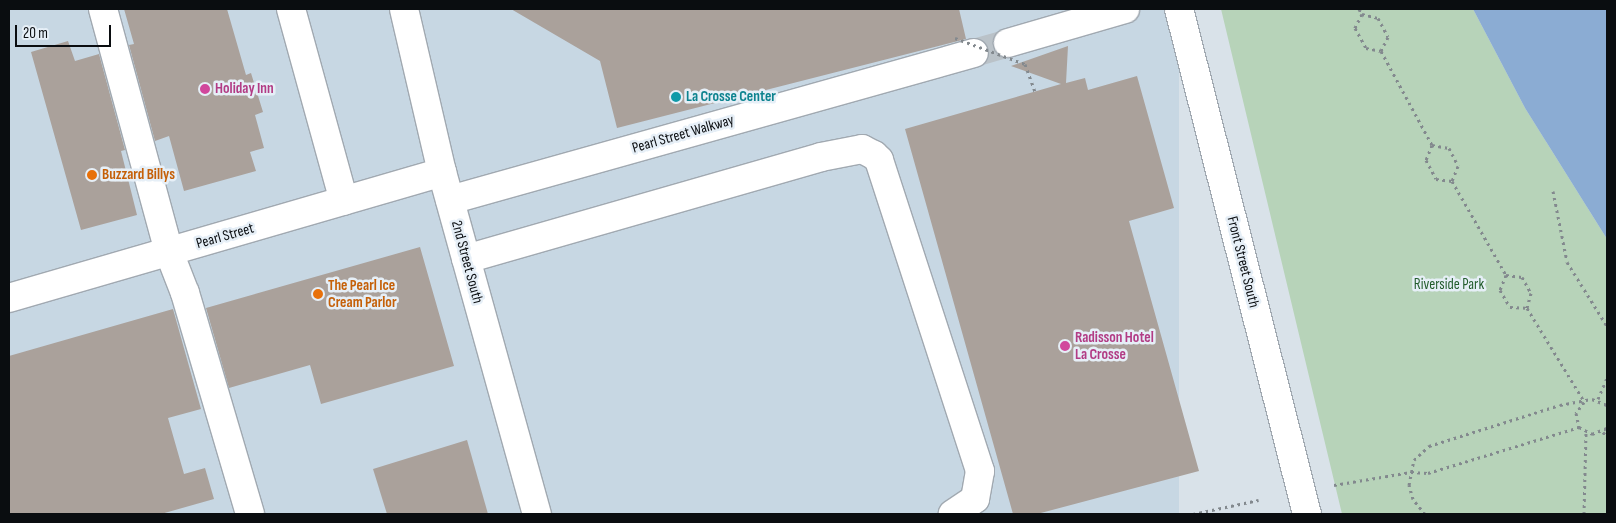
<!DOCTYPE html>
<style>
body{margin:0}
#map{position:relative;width:1616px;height:523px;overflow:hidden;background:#d9e2e9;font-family:"Sofia Sans Condensed",sans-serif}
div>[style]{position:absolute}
.built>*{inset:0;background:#c7d7e3;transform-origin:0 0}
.green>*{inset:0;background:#b7d3b9}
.water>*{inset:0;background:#8bacd3}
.building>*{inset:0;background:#aaa19b}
.minor-tunnel>*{height:28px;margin-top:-14px;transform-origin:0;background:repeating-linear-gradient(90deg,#bac2c8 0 28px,transparent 0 42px)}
.path>*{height:3px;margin-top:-1.5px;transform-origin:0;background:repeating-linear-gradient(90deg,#83898e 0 2.5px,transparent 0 6.5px)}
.roads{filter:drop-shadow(1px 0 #a1a9b1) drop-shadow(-1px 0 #a1a9b1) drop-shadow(0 1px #a1a9b1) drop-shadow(0 -1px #a1a9b1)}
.minor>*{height:28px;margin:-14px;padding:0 14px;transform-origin:14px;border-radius:14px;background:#fff}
.path-bridge>*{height:3px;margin-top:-1.5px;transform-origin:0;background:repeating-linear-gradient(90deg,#83898e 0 2.5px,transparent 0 6.5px)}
.dots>*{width:14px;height:14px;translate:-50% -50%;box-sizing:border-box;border:2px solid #e6eff7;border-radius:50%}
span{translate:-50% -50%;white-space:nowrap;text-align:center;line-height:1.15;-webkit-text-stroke:5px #e6eff7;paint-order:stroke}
.hotel-label{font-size:15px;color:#b23c85;font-weight:700}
.left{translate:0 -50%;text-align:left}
.culture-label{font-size:15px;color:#0d838f;font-weight:700}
.street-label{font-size:15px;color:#0a0d10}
.food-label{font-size:15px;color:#c56008;font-weight:700}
.park-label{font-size:15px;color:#235d2d}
.frame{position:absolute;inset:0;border:10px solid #0a0d10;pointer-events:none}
.scale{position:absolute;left:15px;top:25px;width:96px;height:22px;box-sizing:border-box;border:2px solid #0a0d10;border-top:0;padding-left:6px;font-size:15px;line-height:18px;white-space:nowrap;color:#0a0d10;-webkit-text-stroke:4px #e6eff7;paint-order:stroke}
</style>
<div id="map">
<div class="built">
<div style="left:9px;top:9px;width:1170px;height:505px"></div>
</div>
<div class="green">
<div style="clip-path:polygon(1221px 9px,1473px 9px,1525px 108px,1607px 239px,1607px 514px,1342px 514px)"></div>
</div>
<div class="water">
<div style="clip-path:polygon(1473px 9px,1607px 9px,1607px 239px,1525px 108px)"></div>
</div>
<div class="building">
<div style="clip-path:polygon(124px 9px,227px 9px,246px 75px,251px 73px,263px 112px,255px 115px,264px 148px,250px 152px,256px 171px,184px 191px,169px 136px,155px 141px,129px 45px,134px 44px)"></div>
<div style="clip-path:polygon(511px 9px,959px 9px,966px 39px,617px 128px,600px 61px)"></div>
<div style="clip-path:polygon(68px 41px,75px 61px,99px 54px,125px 150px,121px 151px,137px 215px,81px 230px,31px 52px)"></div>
<div style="clip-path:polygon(1068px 46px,1066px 83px,1085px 78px,1088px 90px,1137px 76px,1174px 208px,1129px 221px,1199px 471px,1037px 514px,1013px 514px,905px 129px,1061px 84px,1011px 66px)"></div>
<div style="clip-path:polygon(420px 247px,454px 366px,321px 404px,310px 365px,229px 388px,206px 308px)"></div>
<div style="clip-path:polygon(173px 309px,201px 409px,168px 418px,184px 474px,205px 468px,214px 499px,161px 514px,9px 514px,9px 356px)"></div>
<div style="clip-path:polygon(467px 440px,488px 514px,387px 514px,373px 469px)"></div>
</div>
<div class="minor-tunnel">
<div style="left:974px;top:53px;width:35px;rotate:-16deg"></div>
</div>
<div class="path">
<div style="left:1359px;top:9px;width:6px;rotate:59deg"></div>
<div style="left:1362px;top:14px;width:16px;rotate:14deg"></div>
<div style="left:1378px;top:18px;width:21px;rotate:62deg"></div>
<div style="left:1388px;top:37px;width:16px;rotate:117deg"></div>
<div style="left:1362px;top:14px;width:16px;rotate:117deg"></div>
<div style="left:1355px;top:28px;width:23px;rotate:61deg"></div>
<div style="left:1366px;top:48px;width:15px;rotate:11deg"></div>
<div style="left:1381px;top:51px;width:107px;rotate:61.5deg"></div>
<div style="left:1432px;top:145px;width:16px;rotate:112deg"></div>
<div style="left:1426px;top:160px;width:21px;rotate:62deg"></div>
<div style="left:1436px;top:179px;width:16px;rotate:7deg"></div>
<div style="left:1432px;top:145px;width:17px;rotate:10deg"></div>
<div style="left:1449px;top:148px;width:20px;rotate:63deg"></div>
<div style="left:1458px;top:166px;width:16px;rotate:112deg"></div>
<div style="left:1452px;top:181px;width:108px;rotate:60.1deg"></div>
<div style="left:1553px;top:191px;width:72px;rotate:78.8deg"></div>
<div style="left:1567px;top:262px;width:75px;rotate:58deg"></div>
<div style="left:1506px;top:275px;width:16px;rotate:7deg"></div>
<div style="left:1522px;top:277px;width:18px;rotate:61deg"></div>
<div style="left:1531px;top:293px;width:16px;rotate:105deg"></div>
<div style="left:1527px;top:308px;width:109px;rotate:58.5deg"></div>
<div style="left:1506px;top:275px;width:16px;rotate:112deg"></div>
<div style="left:1500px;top:290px;width:20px;rotate:60deg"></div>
<div style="left:1510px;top:307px;width:17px;rotate:3deg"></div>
<div style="left:1598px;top:399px;width:23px;rotate:-67deg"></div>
<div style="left:1584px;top:402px;width:14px;rotate:126deg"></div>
<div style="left:1576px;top:413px;width:14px;rotate:78deg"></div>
<div style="left:1579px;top:427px;width:15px;rotate:28deg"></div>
<div style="left:1592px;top:434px;width:16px;rotate:-22deg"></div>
<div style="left:1603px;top:432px;width:6px;rotate:51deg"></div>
<div style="left:1334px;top:485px;width:78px;rotate:-9.6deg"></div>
<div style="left:1411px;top:472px;width:17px;rotate:3deg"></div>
<div style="left:1428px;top:473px;width:158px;rotate:-16.9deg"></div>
<div style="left:1193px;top:514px;width:67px;rotate:-12deg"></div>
<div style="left:1425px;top:514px;width:19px;rotate:-129deg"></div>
<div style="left:1413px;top:499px;width:15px;rotate:-106deg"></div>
<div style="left:1409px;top:485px;width:25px;rotate:-79deg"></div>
<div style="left:1414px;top:460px;width:21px;rotate:-43deg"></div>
<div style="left:1429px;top:446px;width:137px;rotate:-17.4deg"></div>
<div style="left:1560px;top:405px;width:33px;rotate:-11deg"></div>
<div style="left:1592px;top:399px;width:16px;rotate:22deg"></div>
<div style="left:1584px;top:514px;width:81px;rotate:-88.6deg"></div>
</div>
<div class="roads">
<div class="minor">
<div style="left:103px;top:9px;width:252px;rotate:74.8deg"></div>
<div style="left:169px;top:252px;width:44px;rotate:68.7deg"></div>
<div style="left:185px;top:293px;width:230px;rotate:73.6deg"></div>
<div style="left:291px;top:9px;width:199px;rotate:74.6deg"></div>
<div style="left:404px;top:9px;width:167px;rotate:76.9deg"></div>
<div style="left:442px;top:172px;width:355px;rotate:74.5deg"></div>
<div style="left:1179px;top:9px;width:521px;rotate:75.78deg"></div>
<div style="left:1008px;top:43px;width:122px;rotate:-16.2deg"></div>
<div style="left:450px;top:200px;width:544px;rotate:-15.67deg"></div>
<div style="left:466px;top:259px;width:369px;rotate:-16deg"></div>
<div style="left:821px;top:157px;width:42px;rotate:-11deg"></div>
<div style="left:862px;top:149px;width:13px;rotate:27deg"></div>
<div style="left:874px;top:155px;width:7px;rotate:45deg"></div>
<div style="left:879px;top:160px;width:327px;rotate:72deg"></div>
<div style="left:980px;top:471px;width:28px;rotate:100deg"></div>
<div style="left:975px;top:499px;width:27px;rotate:146deg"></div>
<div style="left:9px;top:298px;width:451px;rotate:-16.2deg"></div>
</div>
</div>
<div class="path-bridge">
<div style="left:955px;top:38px;width:75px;rotate:20.4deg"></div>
<div style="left:1025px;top:64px;width:30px;rotate:70deg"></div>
</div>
<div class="dots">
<div style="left:205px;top:89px;background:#d1479c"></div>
<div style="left:676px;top:97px;background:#0f9aa8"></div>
<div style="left:92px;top:175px;background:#e8710a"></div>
<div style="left:318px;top:294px;background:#e8710a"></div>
<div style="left:1065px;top:346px;background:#d1479c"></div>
</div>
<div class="hotel-label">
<span class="left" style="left:215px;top:89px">Holiday Inn</span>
<span class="left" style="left:1075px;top:346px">Radisson Hotel<br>La Crosse</span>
</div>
<div class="culture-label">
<span class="left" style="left:686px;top:97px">La Crosse Center</span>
</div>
<div class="street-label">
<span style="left:683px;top:134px;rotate:-16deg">Pearl Street Walkway</span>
<span style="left:225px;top:236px;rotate:-16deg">Pearl Street</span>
<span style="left:467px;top:262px;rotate:75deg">2nd Street South</span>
<span style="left:1243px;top:262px;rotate:76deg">Front Street South</span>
</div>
<div class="food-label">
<span class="left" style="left:102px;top:175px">Buzzard Billys</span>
<span class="left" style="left:328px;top:294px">The Pearl Ice<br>Cream Parlor</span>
</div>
<div class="park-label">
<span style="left:1449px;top:285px">Riverside Park</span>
</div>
<div class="frame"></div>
<div class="scale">20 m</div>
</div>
